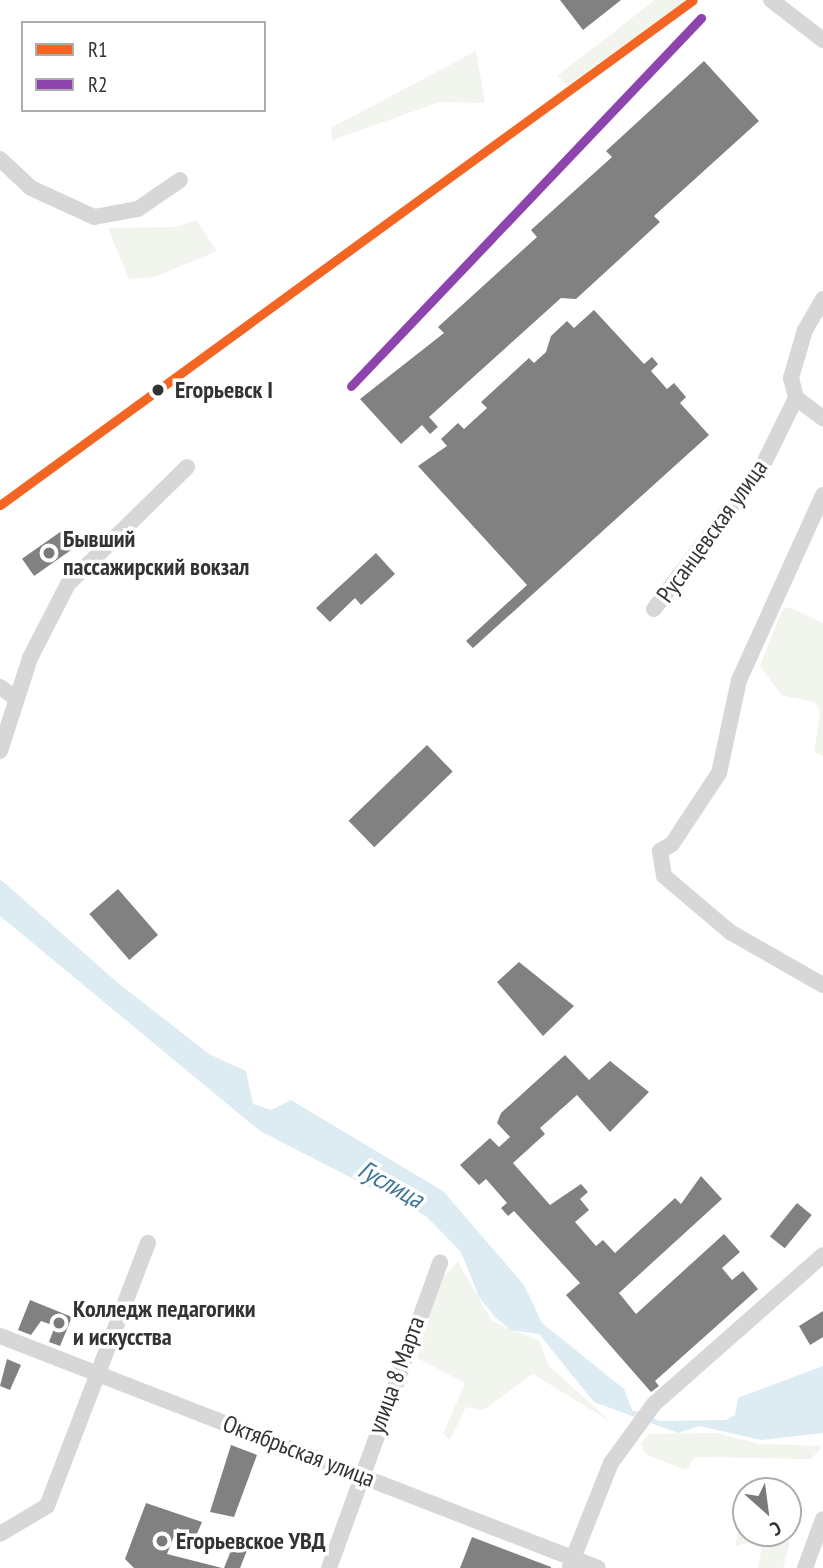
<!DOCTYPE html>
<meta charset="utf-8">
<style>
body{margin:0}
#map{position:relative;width:823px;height:1568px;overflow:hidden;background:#fff;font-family:"PT Sans Narrow",sans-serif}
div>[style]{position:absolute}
.green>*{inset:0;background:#f1f5ed}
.water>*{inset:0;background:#ddebf3}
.building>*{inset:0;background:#818181;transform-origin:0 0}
.minor>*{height:16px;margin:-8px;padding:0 8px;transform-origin:8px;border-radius:8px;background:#d7d7d7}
.rail-1>*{height:9px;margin:-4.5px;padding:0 4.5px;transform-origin:4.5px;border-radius:4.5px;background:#f26522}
.rail-2>*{height:9px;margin:-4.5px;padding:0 4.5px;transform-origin:4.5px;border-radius:4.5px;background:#8e44ad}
.dots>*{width:19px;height:19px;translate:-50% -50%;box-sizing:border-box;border:4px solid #fff;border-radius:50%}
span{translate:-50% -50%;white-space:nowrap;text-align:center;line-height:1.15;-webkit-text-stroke:7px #fff;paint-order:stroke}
.stop-label{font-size:24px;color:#333;font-weight:700}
.left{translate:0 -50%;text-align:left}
.street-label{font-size:24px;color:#333}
.poi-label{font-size:24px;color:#333;font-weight:700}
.water-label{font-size:26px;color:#3f7597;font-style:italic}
.legend{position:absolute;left:21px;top:21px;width:245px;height:91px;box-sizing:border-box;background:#fff;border:2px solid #adadad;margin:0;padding:9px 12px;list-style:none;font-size:21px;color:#333}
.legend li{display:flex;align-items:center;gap:14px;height:35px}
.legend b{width:35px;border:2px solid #adadad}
.north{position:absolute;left:732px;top:1477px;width:70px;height:70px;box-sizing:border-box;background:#fff;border:2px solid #adadad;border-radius:50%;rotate:152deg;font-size:19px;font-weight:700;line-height:28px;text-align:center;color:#333}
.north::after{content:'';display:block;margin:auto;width:24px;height:32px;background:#7a7a7a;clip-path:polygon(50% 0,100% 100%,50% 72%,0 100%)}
</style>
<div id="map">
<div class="green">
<div style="clip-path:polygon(655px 0,687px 0,567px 85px,557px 76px)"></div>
<div style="clip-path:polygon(476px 51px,485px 103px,440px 102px,332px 140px,331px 128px)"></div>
<div style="clip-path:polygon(196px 220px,217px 251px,155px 277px,129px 279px,108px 228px,177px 227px)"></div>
<div style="clip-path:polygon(789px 607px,823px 623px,823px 756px,814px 752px,820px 712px,815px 702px,781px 695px,760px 666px,782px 610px)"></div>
<div style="clip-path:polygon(458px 1262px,492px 1321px,540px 1341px,548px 1365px,611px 1422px,533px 1374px,483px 1410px,466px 1407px,450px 1440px,443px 1434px,465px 1383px,417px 1358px,440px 1280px)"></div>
<div style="clip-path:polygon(716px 1433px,760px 1444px,823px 1446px,811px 1459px,695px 1457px,686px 1470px,645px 1454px,641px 1443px,649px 1434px)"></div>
<div style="clip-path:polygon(740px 1523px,746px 1533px,790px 1542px,783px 1568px,758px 1568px,762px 1546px,753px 1542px,735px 1546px)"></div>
</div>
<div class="water">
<div style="clip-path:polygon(0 879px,118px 983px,209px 1054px,246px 1071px,253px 1104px,271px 1110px,291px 1100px,443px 1191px,524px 1285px,542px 1323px,624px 1389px,632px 1410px,660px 1421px,726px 1420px,735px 1415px,738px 1398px,823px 1366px,823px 1433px,761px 1440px,700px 1426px,678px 1433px,594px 1402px,539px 1334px,511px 1330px,495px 1317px,479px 1297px,461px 1252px,426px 1216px,260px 1131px,0 916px)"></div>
</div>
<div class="building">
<div style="clip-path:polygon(560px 0,621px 0,583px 30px)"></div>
<div style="clip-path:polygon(704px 61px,759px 121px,654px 216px,660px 222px,576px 299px,561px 298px,429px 417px,438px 427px,430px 434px,422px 425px,401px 444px,360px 399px,444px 333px,438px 327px,537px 237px,531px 230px,612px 157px,606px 151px)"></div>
<div style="clip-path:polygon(594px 310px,644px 364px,652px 357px,658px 364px,651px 371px,667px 389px,674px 383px,686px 397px,680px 403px,709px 435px,473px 648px,466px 641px,527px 585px,418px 466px,447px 446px,441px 439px,458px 423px,464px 429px,487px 408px,481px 402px,529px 358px,534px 363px,546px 352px,551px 336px,567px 321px,574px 328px)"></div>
<div style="left:63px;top:530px;width:21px;height:50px;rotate:55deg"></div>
<div style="clip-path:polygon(376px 553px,395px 574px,361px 605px,355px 598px,330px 622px,316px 608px)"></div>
<div style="left:427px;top:745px;width:37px;height:109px;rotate:46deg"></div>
<div style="left:118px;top:889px;width:61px;height:38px;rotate:49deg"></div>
<div style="clip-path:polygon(519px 962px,574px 1006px,543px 1036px,497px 982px)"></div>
<div style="clip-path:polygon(565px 1055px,589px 1080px,610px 1061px,649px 1092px,610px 1132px,577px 1095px,540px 1128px,545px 1134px,513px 1163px,550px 1205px,581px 1184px,588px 1192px,580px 1199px,589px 1210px,575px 1222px,596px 1246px,603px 1240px,615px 1253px,675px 1198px,681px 1204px,701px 1176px,722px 1199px,619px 1293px,636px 1314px,724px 1234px,740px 1252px,722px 1268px,732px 1280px,743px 1271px,758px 1289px,655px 1381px,659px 1386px,651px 1392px,566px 1295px,580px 1283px,514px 1211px,508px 1216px,501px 1208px,507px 1203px,486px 1179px,479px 1185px,460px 1165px,490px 1138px,499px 1147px,510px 1137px,497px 1123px,501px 1113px)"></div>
<div style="left:797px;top:1203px;width:19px;height:43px;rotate:39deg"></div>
<div style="clip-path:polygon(30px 1300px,72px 1317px,60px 1346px,49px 1342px,55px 1326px,41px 1321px,31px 1335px,18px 1330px)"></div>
<div style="clip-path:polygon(823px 1311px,823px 1337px,810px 1345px,799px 1326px)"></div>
<div style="clip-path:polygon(7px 1359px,21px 1365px,10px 1390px,0 1386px)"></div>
<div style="clip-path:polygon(231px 1445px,257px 1455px,234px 1517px,210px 1512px)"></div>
<div style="clip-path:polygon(146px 1503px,202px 1522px,196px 1536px,177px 1528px,167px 1554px,222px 1568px,134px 1568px,125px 1559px)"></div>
<div style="clip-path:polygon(472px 1537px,551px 1567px,551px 1568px,460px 1568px)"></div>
<div style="clip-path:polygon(234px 1543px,248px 1548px,240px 1568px,224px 1568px)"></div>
</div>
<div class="minor">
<div style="left:771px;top:0;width:66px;rotate:37.6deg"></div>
<div style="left:0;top:159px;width:42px;rotate:43.1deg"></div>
<div style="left:31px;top:188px;width:69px;rotate:24.7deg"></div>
<div style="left:94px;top:217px;width:45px;rotate:-10.3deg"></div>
<div style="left:138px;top:209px;width:51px;rotate:-34.6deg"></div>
<div style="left:823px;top:299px;width:36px;rotate:120deg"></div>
<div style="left:805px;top:330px;width:50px;rotate:106.3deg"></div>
<div style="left:791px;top:378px;width:21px;rotate:76deg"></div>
<div style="left:796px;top:398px;width:34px;rotate:37deg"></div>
<div style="left:823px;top:495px;width:203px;rotate:114.4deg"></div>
<div style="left:739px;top:680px;width:95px;rotate:102.1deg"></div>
<div style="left:719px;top:773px;width:85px;rotate:123.5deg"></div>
<div style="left:672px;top:844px;width:14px;rotate:150deg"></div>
<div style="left:660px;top:851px;width:25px;rotate:81deg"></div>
<div style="left:664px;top:876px;width:87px;rotate:40.3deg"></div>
<div style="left:730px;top:932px;width:107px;rotate:29.7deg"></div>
<div style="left:654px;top:609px;width:181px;rotate:-52.9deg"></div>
<div style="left:763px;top:465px;width:75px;rotate:-63.8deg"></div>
<div style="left:0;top:687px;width:19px;rotate:35deg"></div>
<div style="left:0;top:751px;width:98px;rotate:-72.1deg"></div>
<div style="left:30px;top:658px;width:83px;rotate:-62.8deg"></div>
<div style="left:68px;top:584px;width:167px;rotate:-44.5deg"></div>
<div style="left:0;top:1336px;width:641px;rotate:21.2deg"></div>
<div style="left:0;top:1534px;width:55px;rotate:-30.8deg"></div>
<div style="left:47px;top:1506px;width:282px;rotate:-69deg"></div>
<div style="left:570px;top:1566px;width:111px;rotate:-68.3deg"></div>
<div style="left:611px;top:1463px;width:73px;rotate:-53.9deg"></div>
<div style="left:654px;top:1404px;width:225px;rotate:-41.4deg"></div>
<div style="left:329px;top:1568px;width:325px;rotate:-70deg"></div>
<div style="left:805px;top:1568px;width:52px;rotate:-69.8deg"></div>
</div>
<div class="rail-1">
<div style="left:0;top:505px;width:857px;rotate:-36.08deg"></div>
</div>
<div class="rail-2">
<div style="left:351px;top:386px;width:508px;rotate:-46.44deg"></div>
</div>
<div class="dots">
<div style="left:158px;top:390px;background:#333"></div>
<div style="left:49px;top:553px;background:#7a7a7a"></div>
<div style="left:59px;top:1323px;background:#7a7a7a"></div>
<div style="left:162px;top:1541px;background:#7a7a7a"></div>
</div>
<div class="stop-label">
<span class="left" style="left:175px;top:390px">Егорьевск I</span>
</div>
<div class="street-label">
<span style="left:712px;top:531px;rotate:-54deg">Русанцевская улица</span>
<span style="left:396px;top:1375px;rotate:-70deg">улица 8 Марта</span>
<span style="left:299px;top:1451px;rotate:21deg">Октябрьская улица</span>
</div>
<div class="poi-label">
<span class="left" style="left:63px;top:553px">Бывший<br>пассажирский вокзал</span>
<span class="left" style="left:73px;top:1323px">Колледж педагогики<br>и искусства</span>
<span class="left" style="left:176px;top:1541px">Егорьевское УВД</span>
</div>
<div class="water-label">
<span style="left:391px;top:1184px;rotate:29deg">Гуслица</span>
</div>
<ul class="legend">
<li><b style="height:9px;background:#f26522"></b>R1</li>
<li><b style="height:9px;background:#8e44ad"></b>R2</li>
</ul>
<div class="north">С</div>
</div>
